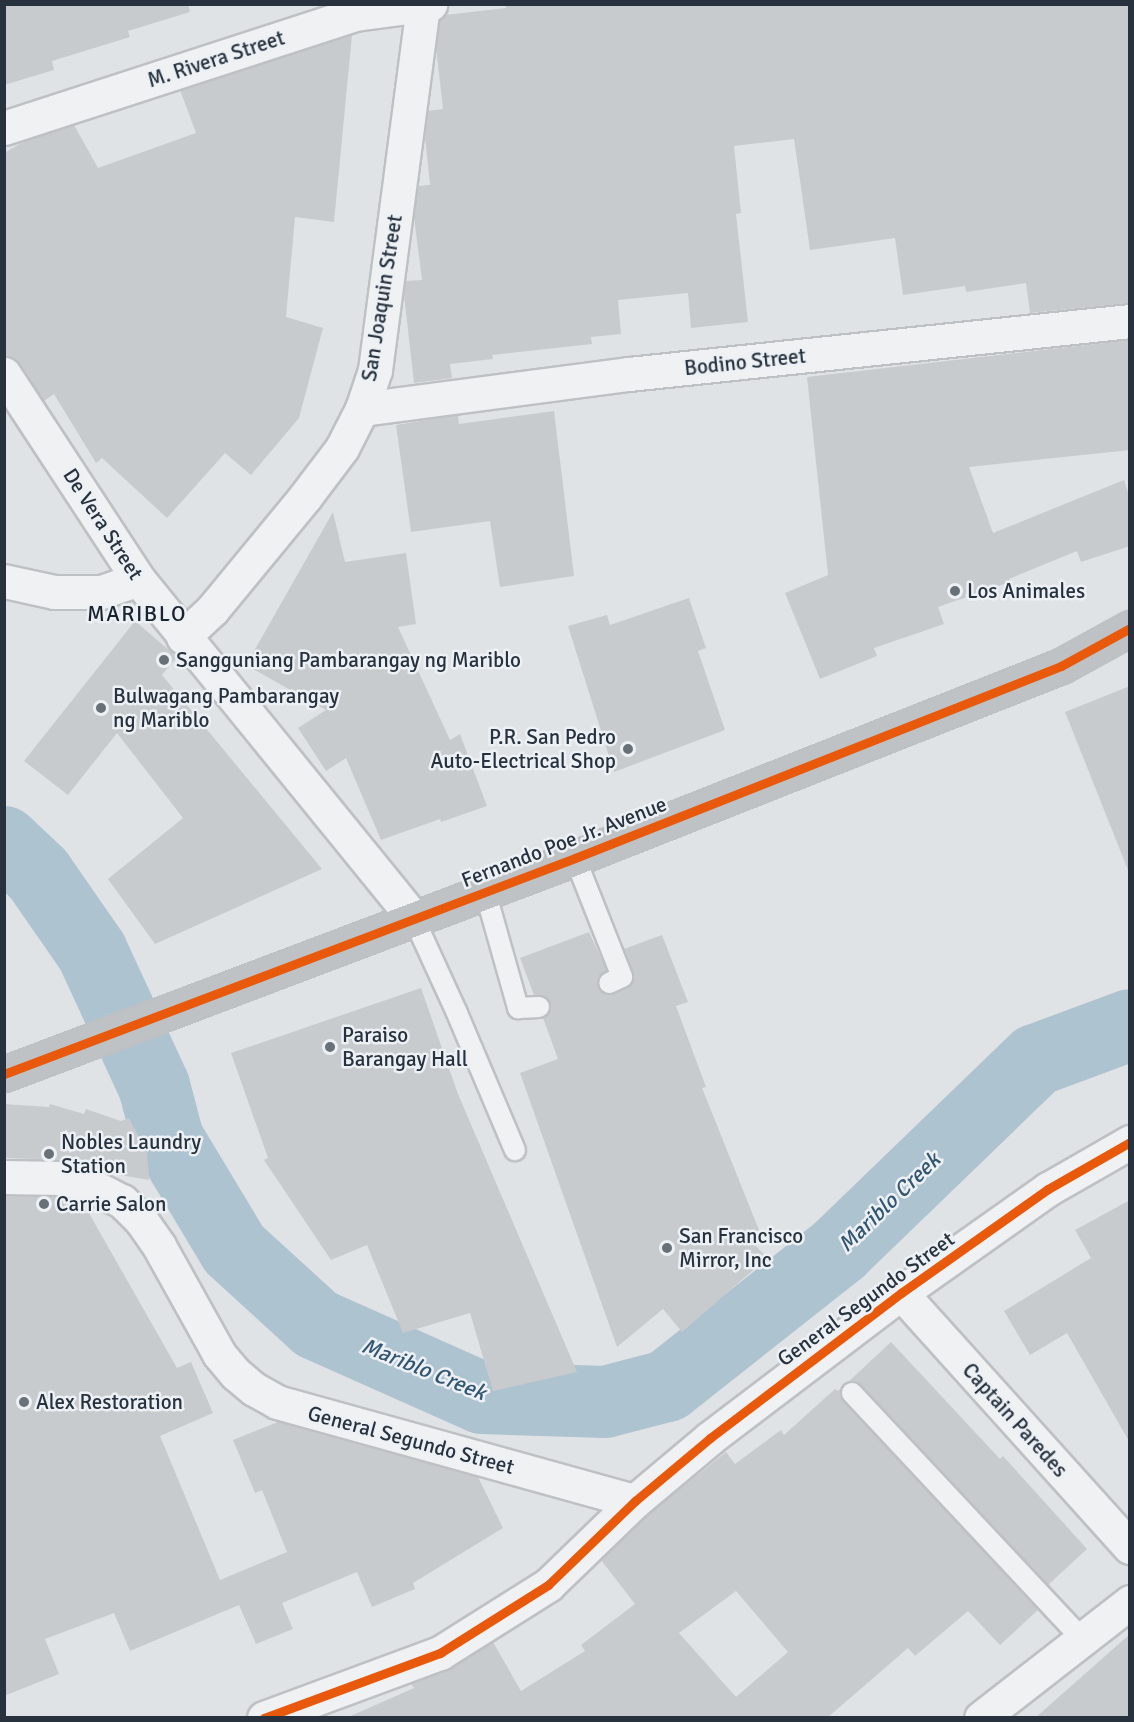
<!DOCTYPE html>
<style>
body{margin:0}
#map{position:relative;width:1134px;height:1722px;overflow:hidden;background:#e0e3e5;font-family:Signika,sans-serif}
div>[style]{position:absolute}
.river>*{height:72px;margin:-36px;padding:0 36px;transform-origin:36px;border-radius:36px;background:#aec3d0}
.building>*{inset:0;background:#c8cbcd}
.roads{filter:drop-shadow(2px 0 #bec1c3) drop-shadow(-2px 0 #bec1c3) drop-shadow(0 2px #bec1c3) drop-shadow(0 -2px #bec1c3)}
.lane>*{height:20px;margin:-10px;padding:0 10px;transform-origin:10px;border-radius:10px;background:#eff1f2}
.street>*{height:33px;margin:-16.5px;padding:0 16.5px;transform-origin:16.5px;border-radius:16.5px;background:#eff1f2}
.secondary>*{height:33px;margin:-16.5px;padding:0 16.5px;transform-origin:16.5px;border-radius:16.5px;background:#bec2c5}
.cycleway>*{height:9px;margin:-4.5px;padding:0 4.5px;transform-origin:4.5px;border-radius:4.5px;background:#e8590c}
.dots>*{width:16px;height:16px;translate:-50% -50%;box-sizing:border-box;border:3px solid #edf1f5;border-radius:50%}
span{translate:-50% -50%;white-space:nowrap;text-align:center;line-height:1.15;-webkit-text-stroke:5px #edf1f5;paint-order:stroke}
.street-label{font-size:21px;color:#27323e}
.poi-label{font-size:21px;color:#27323e}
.left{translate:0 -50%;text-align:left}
.right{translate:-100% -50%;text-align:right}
.neighbourhood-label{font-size:22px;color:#19232e;letter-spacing:1.5px}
.water-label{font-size:22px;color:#325671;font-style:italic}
.frame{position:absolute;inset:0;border:6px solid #27323e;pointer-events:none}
</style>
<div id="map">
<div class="river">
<div style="left:4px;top:842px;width:47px;rotate:43.3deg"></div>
<div style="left:38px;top:874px;width:95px;rotate:55.3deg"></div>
<div style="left:92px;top:952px;width:148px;rotate:65.2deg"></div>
<div style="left:154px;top:1086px;width:55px;rotate:75.2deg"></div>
<div style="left:168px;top:1139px;width:128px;rotate:59deg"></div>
<div style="left:234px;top:1249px;width:111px;rotate:42.4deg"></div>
<div style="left:316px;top:1324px;width:182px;rotate:24deg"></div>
<div style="left:482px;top:1398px;width:123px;rotate:1.9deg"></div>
<div style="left:605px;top:1402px;width:64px;rotate:-14.5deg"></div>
<div style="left:667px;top:1386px;width:219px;rotate:-38.3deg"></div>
<div style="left:839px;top:1250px;width:274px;rotate:-44deg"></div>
<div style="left:1036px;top:1060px;width:100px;rotate:-20.4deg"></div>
</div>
<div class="building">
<div style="clip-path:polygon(4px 4px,188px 4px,190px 12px,128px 31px,130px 37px,52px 61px,54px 70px,4px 85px)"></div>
<div style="clip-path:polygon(505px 4px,1130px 4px,1130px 303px,1030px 313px,1026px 283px,966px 292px,965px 286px,903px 295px,895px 238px,810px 250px,794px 139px,734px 146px,741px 213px,736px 214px,748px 322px,691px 328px,688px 293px,618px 300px,621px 334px,591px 337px,592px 344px,492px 355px,493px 359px,450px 364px,452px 378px,414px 383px,404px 295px,406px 281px,422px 280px,414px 217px,418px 186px,430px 185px,425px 137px,428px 111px,443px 109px,436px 47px,440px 20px,445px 15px,506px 8px)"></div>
<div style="clip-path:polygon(352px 35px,334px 222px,295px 217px,286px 317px,323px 328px,299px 418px,251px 475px,225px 453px,167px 518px,102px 458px,96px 463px,54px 394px,44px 401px,20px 364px,13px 358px,4px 356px,4px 153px,27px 140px,74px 125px,98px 168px,196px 133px,180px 90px)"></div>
<div style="clip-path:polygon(1130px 340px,1130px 450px,969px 467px,993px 533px,1124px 480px,1130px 498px,1130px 546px,1081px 562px,1077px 551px,1009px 579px,1010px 582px,938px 607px,944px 624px,874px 648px,877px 656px,820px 679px,785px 593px,828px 575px,807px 377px)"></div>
<div style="clip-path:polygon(554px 411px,574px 576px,500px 587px,490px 521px,411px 532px,396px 425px,458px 415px,459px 424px)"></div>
<div style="clip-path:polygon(333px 512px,345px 562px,406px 553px,416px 624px,398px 627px,450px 740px,460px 734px,487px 806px,441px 822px,440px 819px,381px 840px,346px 758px,326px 771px,298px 728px,326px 710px,246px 665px)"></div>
<div style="clip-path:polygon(689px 598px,706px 648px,698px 651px,725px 730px,614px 772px,568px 626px,607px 615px,610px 625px)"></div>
<div style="clip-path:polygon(135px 621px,177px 657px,162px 675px,322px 869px,155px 944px,108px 879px,183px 818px,117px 733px,68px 795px,24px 761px)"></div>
<div style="clip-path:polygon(1130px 686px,1130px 870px,1128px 870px,1065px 712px)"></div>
<div style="clip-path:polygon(589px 932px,607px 971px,599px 977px,598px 987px,608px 995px,628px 988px,634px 979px,624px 949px,662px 935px,688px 1002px,676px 1006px,706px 1087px,702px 1088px,759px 1230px,749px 1238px,767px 1258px,682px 1332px,663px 1309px,617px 1347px,520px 1073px,558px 1059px,543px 1018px,550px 1012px,549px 1001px,544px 996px,534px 995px,520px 958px)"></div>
<div style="clip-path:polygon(421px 988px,458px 1094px,577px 1372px,493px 1391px,470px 1313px,403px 1333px,367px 1245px,331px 1260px,264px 1160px,268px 1158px,231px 1053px)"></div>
<div style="clip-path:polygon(4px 1104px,49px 1107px,50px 1104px,84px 1114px,86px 1109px,121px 1121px,129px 1118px,147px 1152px,149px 1180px,109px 1173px,65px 1160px,4px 1158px)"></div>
<div style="clip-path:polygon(4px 1196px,59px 1197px,90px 1206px,90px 1215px,177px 1368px,191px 1362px,213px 1413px,160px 1436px,220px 1580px,287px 1552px,262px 1490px,255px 1493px,233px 1440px,278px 1422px,478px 1477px,503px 1528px,413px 1583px,415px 1589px,372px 1607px,357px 1572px,282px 1603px,293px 1629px,256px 1644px,239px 1605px,130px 1651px,114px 1613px,45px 1639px,59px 1674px,4px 1696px)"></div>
<div style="clip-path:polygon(1130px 1200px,1130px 1443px,1067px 1333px,1030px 1355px,1004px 1311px,1091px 1258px,1075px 1230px)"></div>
<div style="clip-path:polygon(891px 1342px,1000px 1459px,1003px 1456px,1087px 1549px,1048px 1585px,861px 1385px,855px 1381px,847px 1383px)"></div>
<div style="clip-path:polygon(evenodd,842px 1387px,840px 1395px,843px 1401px,1038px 1610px,1000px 1645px,968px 1611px,915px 1656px,908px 1648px,827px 1718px,346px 1718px,414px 1688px,411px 1684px,450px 1669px,493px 1642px,521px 1691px,585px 1651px,581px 1645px,635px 1604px,601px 1560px,648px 1515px,726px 1452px,735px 1464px,781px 1430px,784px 1435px,835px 1389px,838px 1391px,842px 1387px,736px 1591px,788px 1652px,736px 1697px,679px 1633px,736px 1591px)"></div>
<div style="clip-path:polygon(1130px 1634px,1130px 1718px,1035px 1718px)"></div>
</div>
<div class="roads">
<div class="lane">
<div style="left:575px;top:858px;width:128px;rotate:68.4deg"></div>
<div style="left:622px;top:977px;width:14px;rotate:155deg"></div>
<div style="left:485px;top:891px;width:122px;rotate:74.2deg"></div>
<div style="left:518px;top:1008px;width:21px;rotate:-3deg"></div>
<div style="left:414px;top:919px;width:103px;rotate:65.4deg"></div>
<div style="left:457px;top:1013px;width:149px;rotate:67.1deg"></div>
<div style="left:852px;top:1393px;width:337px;rotate:46.9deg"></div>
</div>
<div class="street">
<div style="left:4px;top:128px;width:369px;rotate:-18deg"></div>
<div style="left:355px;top:14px;width:76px;rotate:-7.6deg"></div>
<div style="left:4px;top:374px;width:245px;rotate:56.8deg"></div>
<div style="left:138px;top:579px;width:438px;rotate:50.9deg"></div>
<div style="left:362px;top:409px;width:269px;rotate:-7.5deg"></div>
<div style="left:629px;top:374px;width:504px;rotate:-6.04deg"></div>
<div style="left:4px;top:581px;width:51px;rotate:12.4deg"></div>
<div style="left:54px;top:592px;width:47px"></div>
<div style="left:101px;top:592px;width:39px;rotate:-19deg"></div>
<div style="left:183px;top:637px;width:40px;rotate:-43deg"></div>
<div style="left:212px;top:610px;width:146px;rotate:-50.5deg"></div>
<div style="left:305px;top:497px;width:61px;rotate:-52.9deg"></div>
<div style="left:342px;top:448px;width:44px;rotate:-62.9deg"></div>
<div style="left:362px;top:409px;width:41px;rotate:-71.6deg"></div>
<div style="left:375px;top:370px;width:369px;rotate:-82.5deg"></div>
<div style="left:4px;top:1177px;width:57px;rotate:1deg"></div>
<div style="left:61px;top:1178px;width:30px;rotate:14deg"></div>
<div style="left:90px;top:1185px;width:36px;rotate:27deg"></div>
<div style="left:122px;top:1201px;width:27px;rotate:45deg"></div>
<div style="left:141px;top:1220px;width:32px;rotate:55deg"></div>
<div style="left:159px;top:1246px;width:124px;rotate:60.9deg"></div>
<div style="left:219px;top:1354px;width:26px;rotate:50deg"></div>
<div style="left:236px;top:1374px;width:23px;rotate:40deg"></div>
<div style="left:254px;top:1389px;width:26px;rotate:29deg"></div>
<div style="left:277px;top:1402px;width:371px;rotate:15.5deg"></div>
<div style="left:901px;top:1293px;width:342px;rotate:48deg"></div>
<div style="left:264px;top:1718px;width:188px;rotate:-20.3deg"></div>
<div style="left:440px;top:1653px;width:128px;rotate:-32.2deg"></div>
<div style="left:548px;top:1585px;width:121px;rotate:-44deg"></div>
<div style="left:635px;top:1501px;width:98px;rotate:-40deg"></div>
<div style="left:710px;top:1438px;width:240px;rotate:-37.2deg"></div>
<div style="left:901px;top:1293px;width:180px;rotate:-35.3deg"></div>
<div style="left:1048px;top:1189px;width:95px;rotate:-29.8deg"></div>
<div style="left:981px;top:1718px;width:189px;rotate:-37.9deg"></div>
</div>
<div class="secondary">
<div style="left:4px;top:1074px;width:610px;rotate:-20.72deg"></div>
<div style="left:575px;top:858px;width:523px;rotate:-21.56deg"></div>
<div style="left:1061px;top:666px;width:79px;rotate:-28.8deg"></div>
</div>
</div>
<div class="cycleway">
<div style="left:4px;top:1074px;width:610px;rotate:-20.72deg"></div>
<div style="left:575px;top:858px;width:523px;rotate:-21.56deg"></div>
<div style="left:1061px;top:666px;width:79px;rotate:-28.8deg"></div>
<div style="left:264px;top:1718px;width:188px;rotate:-20.3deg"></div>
<div style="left:440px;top:1653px;width:128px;rotate:-32.2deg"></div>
<div style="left:548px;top:1585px;width:121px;rotate:-44deg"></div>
<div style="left:635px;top:1501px;width:98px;rotate:-40deg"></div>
<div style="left:710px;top:1438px;width:240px;rotate:-37.2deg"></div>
<div style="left:901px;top:1293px;width:180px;rotate:-35.3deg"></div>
<div style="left:1048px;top:1189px;width:95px;rotate:-29.8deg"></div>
</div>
<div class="dots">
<div style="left:955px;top:591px;background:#687078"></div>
<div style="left:164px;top:660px;background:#687078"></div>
<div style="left:101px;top:708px;background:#687078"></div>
<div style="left:628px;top:749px;background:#687078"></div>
<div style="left:330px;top:1047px;background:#687078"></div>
<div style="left:49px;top:1154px;background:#687078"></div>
<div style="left:44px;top:1204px;background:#687078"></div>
<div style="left:667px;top:1248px;background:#687078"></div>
<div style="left:24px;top:1402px;background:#687078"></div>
</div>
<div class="street-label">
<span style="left:216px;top:59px;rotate:-18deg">M. Rivera Street</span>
<span style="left:382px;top:298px;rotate:-81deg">San Joaquin Street</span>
<span style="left:745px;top:362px;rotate:-6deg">Bodino Street</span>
<span style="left:103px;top:524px;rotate:57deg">De Vera Street</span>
<span style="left:564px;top:842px;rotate:-21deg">Fernando Poe Jr. Avenue</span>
<span style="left:866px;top:1299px;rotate:-36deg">General Segundo Street</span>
<span style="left:1015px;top:1420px;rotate:48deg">Captain Paredes</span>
<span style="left:411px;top:1440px;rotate:15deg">General Segundo Street</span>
</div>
<div class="poi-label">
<span class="left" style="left:967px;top:591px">Los Animales</span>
<span class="left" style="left:176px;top:660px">Sangguniang Pambarangay ng Mariblo</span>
<span class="left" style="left:113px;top:708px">Bulwagang Pambarangay<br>ng Mariblo</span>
<span class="right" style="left:616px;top:749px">P.R. San Pedro<br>Auto-Electrical Shop</span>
<span class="left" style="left:342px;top:1047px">Paraiso<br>Barangay Hall</span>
<span class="left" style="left:61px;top:1154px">Nobles Laundry<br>Station</span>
<span class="left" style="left:56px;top:1204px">Carrie Salon</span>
<span class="left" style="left:679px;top:1248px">San Francisco<br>Mirror, Inc</span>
<span class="left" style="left:36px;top:1402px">Alex Restoration</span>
</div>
<div class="neighbourhood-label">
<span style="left:137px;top:614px">MARIBLO</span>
</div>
<div class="water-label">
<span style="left:889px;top:1202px;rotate:-44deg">Mariblo Creek</span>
<span style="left:424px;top:1369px;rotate:22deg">Mariblo Creek</span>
</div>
<div class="frame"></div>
</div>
